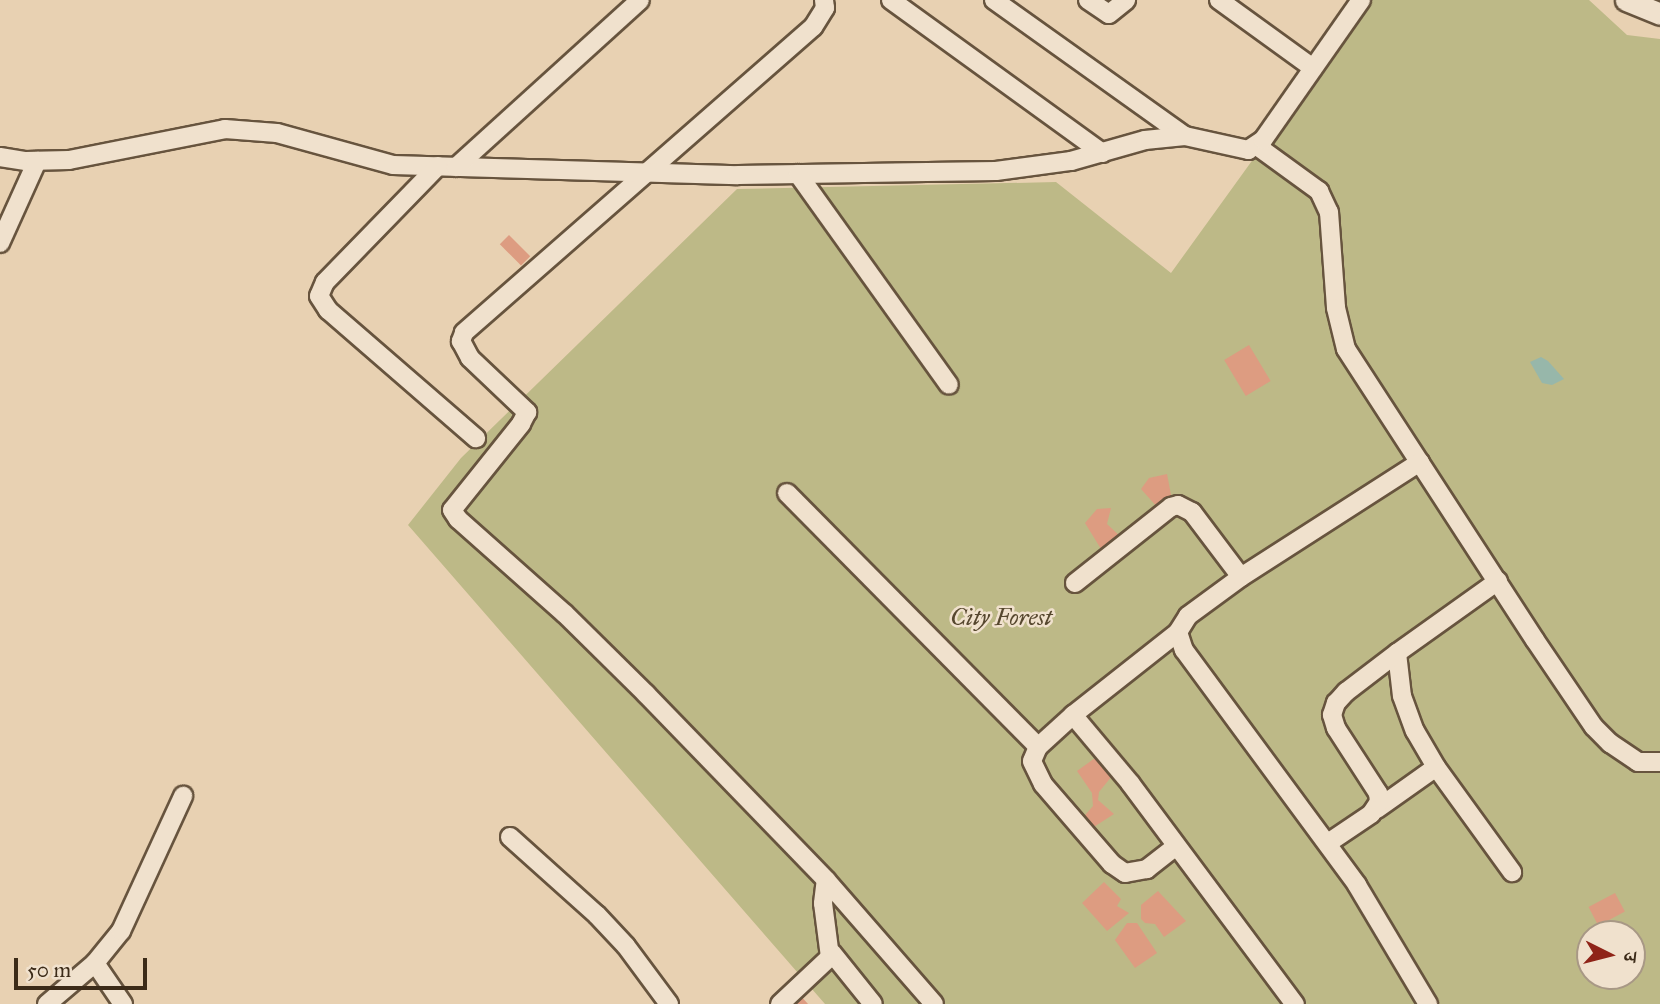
<!DOCTYPE html>
<meta charset="utf-8">
<style>
body{margin:0}
#map{position:relative;width:1660px;height:1004px;overflow:hidden;background:#e8d1b2;font-family:"IM FELL Great Primer","Noto Serif Devanagari",serif}
div>[style]{position:absolute}
.green>*{inset:0;background:#bdb987}
.water>*{inset:0;background:#97b7aa}
.building>*{inset:0;background:#dd9c81;transform-origin:0 0}
.roads{filter:drop-shadow(2px 0 #67543e) drop-shadow(-2px 0 #67543e) drop-shadow(0 2px #67543e) drop-shadow(0 -2px #67543e)}
.minor>*{height:18px;margin:-9px;padding:0 9px;transform-origin:9px;border-radius:9px;background:#f0e1cd}
.tertiary>*{height:21px;margin:-10.5px;padding:0 10.5px;transform-origin:10.5px;border-radius:10.5px;background:#f0e1cd}
span{translate:-50% -50%;white-space:nowrap;text-align:center;line-height:1.15;-webkit-text-stroke:5px #f0e1cd;paint-order:stroke}
.park-label{font-size:24px;color:#56472e;font-style:italic}
.north{position:absolute;left:1576px;top:920px;width:70px;height:70px;box-sizing:border-box;background:#f0e1cd;border:2px solid #a89885;border-radius:50%;rotate:96deg;font-size:19px;font-weight:700;line-height:28px;text-align:center;color:#3c2b18}
.north::after{content:'';display:block;margin:auto;width:24px;height:32px;background:#8f2418;clip-path:polygon(50% 0,100% 100%,50% 72%,0 100%)}
.scale{position:absolute;left:14px;top:958px;width:133px;height:32px;box-sizing:border-box;border:4px solid #3c2b18;border-top:0;padding-left:9px;font-size:21px;line-height:24px;white-space:nowrap;color:#3c2b18;-webkit-text-stroke:5px #f0e1cd;paint-order:stroke}
</style>
<div id="map">
<div class="green">
<div style="clip-path:polygon(evenodd,1368px 0,1589px 0,1627px 35px,1660px 39px,1660px 1004px,825px 1004px,408px 525px,461px 458px,737px 189px,1056px 182px,1171px 273px,1368px 0,1590px 934px,1632px 934px,1632px 976px,1590px 976px,1590px 934px)"></div>
</div>
<div class="water">
<div style="clip-path:polygon(1541px 357px,1548px 361px,1564px 379px,1552px 385px,1542px 383px,1530px 362px)"></div>
</div>
<div class="building">
<div style="left:509px;top:235px;width:30px;height:13px;rotate:45deg"></div>
<div style="left:1249px;top:345px;width:42px;height:29px;rotate:59deg"></div>
<div style="clip-path:polygon(1167px 474px,1172px 500px,1158px 508px,1141px 489px,1149px 478px)"></div>
<div style="clip-path:polygon(1111px 508px,1107px 524px,1121px 537px,1101px 549px,1085px 523px,1097px 509px)"></div>
<div style="clip-path:polygon(1102px 753px,1112px 776px,1099px 792px,1098px 800px,1114px 814px,1086px 832px,1080px 821px,1093px 806px,1092px 793px,1077px 771px)"></div>
<div style="clip-path:polygon(1104px 882px,1121px 899px,1117px 906px,1129px 913px,1107px 931px,1082px 903px)"></div>
<div style="clip-path:polygon(1158px 891px,1186px 921px,1164px 937px,1155px 924px,1145px 923px,1141px 919px,1141px 905px)"></div>
<div style="left:1615px;top:893px;width:21px;height:30px;rotate:62deg"></div>
<div style="clip-path:polygon(1127px 923px,1137px 923px,1157px 953px,1135px 968px,1115px 940px)"></div>
<div style="clip-path:polygon(799px 994px,808px 1004px,787px 1004px)"></div>
</div>
<div class="roads">
<div class="minor">
<div style="left:824px;top:0;width:8px;rotate:83deg"></div>
<div style="left:825px;top:8px;width:22px;rotate:122deg"></div>
<div style="left:813px;top:27px;width:464px;rotate:138.8deg"></div>
<div style="left:464px;top:333px;width:9px;rotate:111deg"></div>
<div style="left:461px;top:341px;width:19px;rotate:62deg"></div>
<div style="left:470px;top:358px;width:79px;rotate:43.5deg"></div>
<div style="left:527px;top:412px;width:13px;rotate:117deg"></div>
<div style="left:521px;top:424px;width:110px;rotate:128.7deg"></div>
<div style="left:452px;top:510px;width:11px;rotate:56deg"></div>
<div style="left:458px;top:519px;width:143px;rotate:41.6deg"></div>
<div style="left:565px;top:614px;width:114px;rotate:44.6deg"></div>
<div style="left:646px;top:694px;width:259px;rotate:45.9deg"></div>
<div style="left:826px;top:880px;width:164px;rotate:48.9deg"></div>
<div style="left:891px;top:0;width:261px;rotate:35.9deg"></div>
<div style="left:994px;top:0;width:234px;rotate:35.5deg"></div>
<div style="left:1088px;top:0;width:25px;rotate:34deg"></div>
<div style="left:1109px;top:14px;width:22px;rotate:-39deg"></div>
<div style="left:1219px;top:0;width:116px;rotate:35.9deg"></div>
<div style="left:1257px;top:146px;width:77px;rotate:36deg"></div>
<div style="left:1319px;top:191px;width:23px;rotate:65deg"></div>
<div style="left:1329px;top:212px;width:96px;rotate:85.8deg"></div>
<div style="left:1336px;top:308px;width:42px;rotate:76.3deg"></div>
<div style="left:1346px;top:349px;width:347px;rotate:57deg"></div>
<div style="left:1535px;top:640px;width:105px;rotate:55.9deg"></div>
<div style="left:1594px;top:727px;width:23px;rotate:45deg"></div>
<div style="left:1610px;top:743px;width:34px;rotate:34deg"></div>
<div style="left:1638px;top:762px;width:22px"></div>
<div style="left:0;top:157px;width:26px;rotate:9deg"></div>
<div style="left:26px;top:161px;width:43px;rotate:-1.3deg"></div>
<div style="left:69px;top:160px;width:159px;rotate:-11.2deg"></div>
<div style="left:225px;top:129px;width:52px;rotate:4.4deg"></div>
<div style="left:277px;top:133px;width:120px;rotate:15.4deg"></div>
<div style="left:393px;top:165px;width:345px;rotate:1.7deg"></div>
<div style="left:738px;top:175px;width:258px;rotate:-0.9deg"></div>
<div style="left:996px;top:171px;width:76px;rotate:-7.6deg"></div>
<div style="left:1071px;top:161px;width:77px;rotate:-15.8deg"></div>
<div style="left:1145px;top:140px;width:40px;rotate:-5.7deg"></div>
<div style="left:1185px;top:136px;width:65px;rotate:12.5deg"></div>
<div style="left:1248px;top:150px;width:18px;rotate:-34deg"></div>
<div style="left:1263px;top:140px;width:171px;rotate:-55deg"></div>
<div style="left:438px;top:166px;width:162px;rotate:134.2deg"></div>
<div style="left:325px;top:282px;width:15px;rotate:113deg"></div>
<div style="left:319px;top:296px;width:17px;rotate:57deg"></div>
<div style="left:328px;top:310px;width:196px;rotate:40.9deg"></div>
<div style="left:456px;top:167px;width:248px;rotate:-42.2deg"></div>
<div style="left:798px;top:174px;width:259px;rotate:54.4deg"></div>
<div style="left:0;top:243px;width:90px;rotate:-65.7deg"></div>
<div style="left:1420px;top:462px;width:213px;rotate:147.3deg"></div>
<div style="left:1241px;top:577px;width:66px;rotate:143.7deg"></div>
<div style="left:1188px;top:616px;width:19px;rotate:122deg"></div>
<div style="left:1178px;top:632px;width:19px;rotate:72deg"></div>
<div style="left:1184px;top:650px;width:292px;rotate:53.6deg"></div>
<div style="left:1357px;top:885px;width:139px;rotate:59.2deg"></div>
<div style="left:787px;top:493px;width:357px;rotate:45.3deg"></div>
<div style="left:1075px;top:583px;width:122px;rotate:-38.4deg"></div>
<div style="left:1171px;top:507px;width:7px;rotate:-16deg"></div>
<div style="left:1178px;top:505px;width:16px;rotate:27deg"></div>
<div style="left:1192px;top:512px;width:81px;rotate:53deg"></div>
<div style="left:1397px;top:653px;width:43px;rotate:83.4deg"></div>
<div style="left:1402px;top:696px;width:37px;rotate:70deg"></div>
<div style="left:1415px;top:731px;width:42px;rotate:59.7deg"></div>
<div style="left:1436px;top:767px;width:130px;rotate:54.1deg"></div>
<div style="left:1073px;top:715px;width:89px;rotate:50deg"></div>
<div style="left:1130px;top:783px;width:276px;rotate:53.3deg"></div>
<div style="left:1377px;top:809px;width:72px;rotate:-35.4deg"></div>
<div style="left:510px;top:837px;width:117px;rotate:41.9deg"></div>
<div style="left:597px;top:915px;width:42px;rotate:46.9deg"></div>
<div style="left:626px;top:946px;width:72px;rotate:53.4deg"></div>
<div style="left:1328px;top:843px;width:52px;rotate:-34deg"></div>
<div style="left:1371px;top:814px;width:14px;rotate:-56deg"></div>
<div style="left:1379px;top:802px;width:9px;rotate:-96deg"></div>
<div style="left:1378px;top:793px;width:77px;rotate:-122.9deg"></div>
<div style="left:1336px;top:728px;width:14px;rotate:-107deg"></div>
<div style="left:1332px;top:715px;width:13px;rotate:-72deg"></div>
<div style="left:1336px;top:703px;width:15px;rotate:-48deg"></div>
<div style="left:1346px;top:692px;width:64px;rotate:-37.4deg"></div>
<div style="left:1397px;top:653px;width:124px;rotate:-35.5deg"></div>
<div style="left:1175px;top:847px;width:36px;rotate:142deg"></div>
<div style="left:1147px;top:869px;width:22px;rotate:170deg"></div>
<div style="left:1125px;top:873px;width:16px;rotate:-145deg"></div>
<div style="left:1112px;top:864px;width:106px;rotate:-130.8deg"></div>
<div style="left:1043px;top:784px;width:25px;rotate:-116deg"></div>
<div style="left:1032px;top:761px;width:15px;rotate:-67deg"></div>
<div style="left:1038px;top:747px;width:47px;rotate:-42.4deg"></div>
<div style="left:1073px;top:715px;width:134px;rotate:-38.3deg"></div>
<div style="left:832px;top:953px;width:65px;rotate:51.2deg"></div>
<div style="left:95px;top:963px;width:50px;rotate:55.7deg"></div>
<div style="left:47px;top:1004px;width:63px;rotate:-40.5deg"></div>
<div style="left:95px;top:963px;width:41px;rotate:-50.9deg"></div>
<div style="left:121px;top:931px;width:149px;rotate:-65.3deg"></div>
<div style="left:780px;top:1004px;width:69px;rotate:-43.2deg"></div>
<div style="left:830px;top:957px;width:54px;rotate:-97.4deg"></div>
<div style="left:823px;top:903px;width:23px;rotate:-83deg"></div>
</div>
<div class="tertiary">
<div style="left:1626px;top:0;width:37px;rotate:22deg"></div>
</div>
</div>
<div class="park-label">
<span style="left:1001px;top:618px">City Forest</span>
</div>
<div class="north">उ</div>
<div class="scale">50 m</div>
</div>
